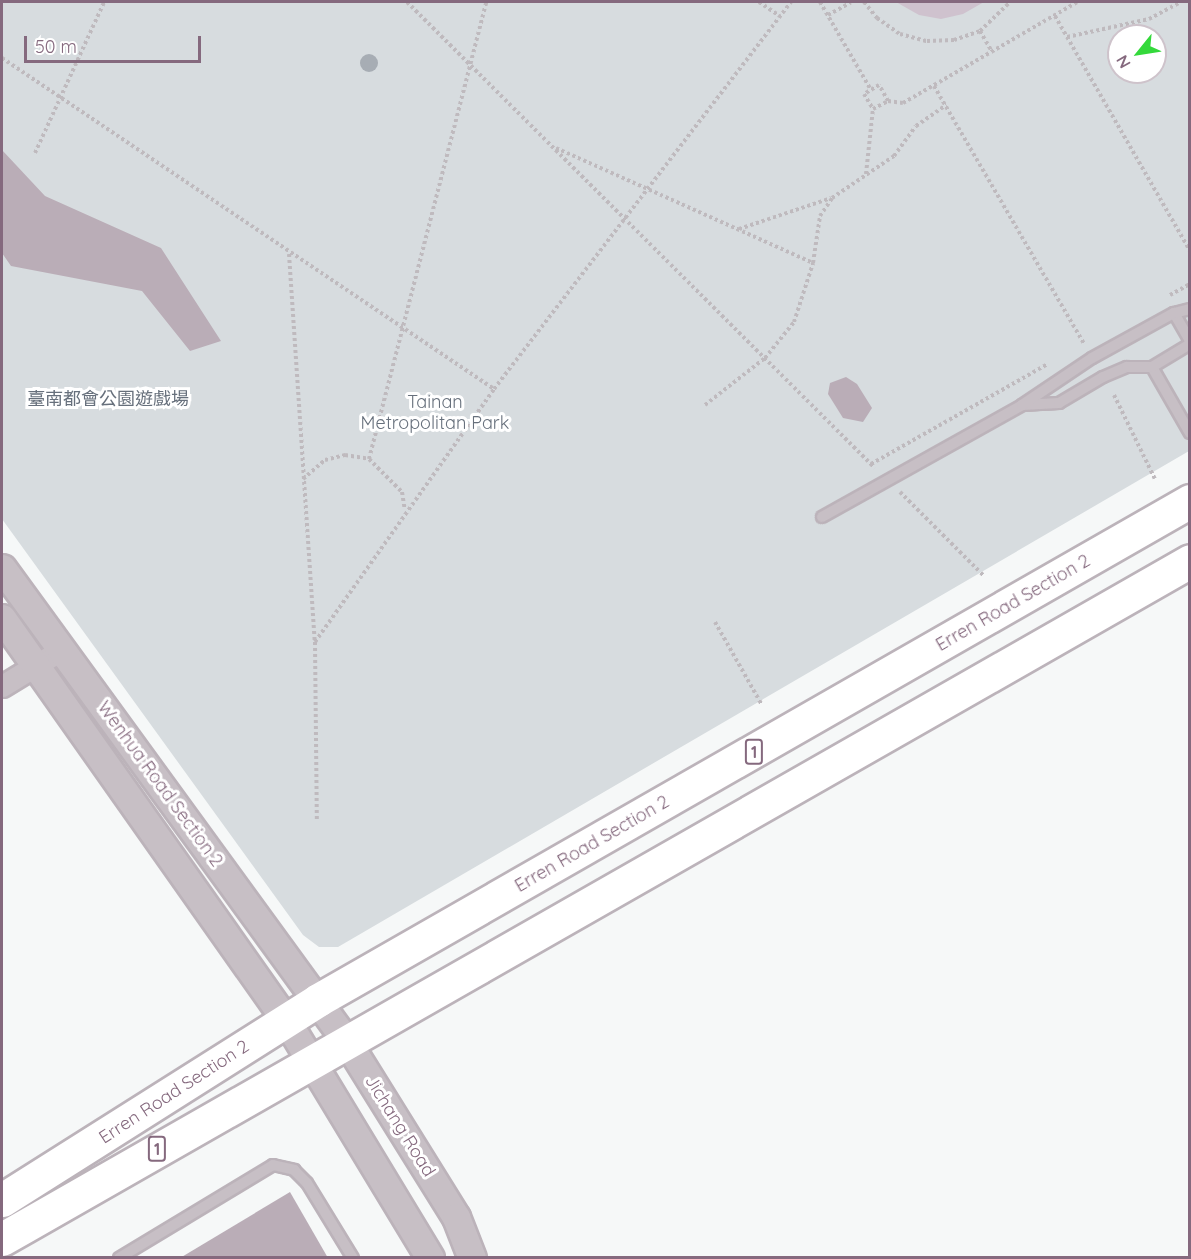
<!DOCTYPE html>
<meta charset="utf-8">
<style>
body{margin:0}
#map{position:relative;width:1191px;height:1259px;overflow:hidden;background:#f6f8f8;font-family:Quicksand,"Noto Sans TC",sans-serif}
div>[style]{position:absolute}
.green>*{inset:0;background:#d7dcdf}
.water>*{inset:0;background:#cfc2ce}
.building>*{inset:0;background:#baadb7}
.path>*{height:4px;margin-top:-2px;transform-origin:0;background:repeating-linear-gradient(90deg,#bfbabe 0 3px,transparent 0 6px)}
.roads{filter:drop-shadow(2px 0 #bcb3ba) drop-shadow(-2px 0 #bcb3ba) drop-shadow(0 2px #bcb3ba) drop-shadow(0 -2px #bcb3ba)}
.service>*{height:10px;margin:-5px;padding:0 5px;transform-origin:5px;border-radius:5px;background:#c7bfc5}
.minor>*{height:21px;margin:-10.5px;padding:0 10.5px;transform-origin:10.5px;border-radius:10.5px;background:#c7bfc5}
.tertiary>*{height:27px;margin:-13.5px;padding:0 13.5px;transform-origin:13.5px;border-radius:13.5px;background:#c7bfc5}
.primary>*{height:33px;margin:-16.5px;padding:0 16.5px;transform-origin:16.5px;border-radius:16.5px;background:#fff}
.trees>*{width:18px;height:18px;margin:-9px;border-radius:50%;background:#a7adb4}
span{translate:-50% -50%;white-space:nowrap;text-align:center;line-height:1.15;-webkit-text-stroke:6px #fff;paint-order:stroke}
.shield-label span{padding:2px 4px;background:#fff;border:2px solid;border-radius:4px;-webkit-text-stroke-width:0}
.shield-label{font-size:16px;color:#85697e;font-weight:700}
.park-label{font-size:18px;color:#67707c}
.street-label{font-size:18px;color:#85697e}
.frame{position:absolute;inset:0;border:3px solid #85697e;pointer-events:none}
.north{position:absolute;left:1107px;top:24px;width:60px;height:60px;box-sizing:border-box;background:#fff;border:2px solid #cec3cb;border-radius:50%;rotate:240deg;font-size:16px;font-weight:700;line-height:24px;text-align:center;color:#85697e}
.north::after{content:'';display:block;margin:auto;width:21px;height:27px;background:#34d93b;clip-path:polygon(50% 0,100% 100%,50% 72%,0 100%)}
.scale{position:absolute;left:24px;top:36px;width:177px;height:27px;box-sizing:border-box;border:3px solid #85697e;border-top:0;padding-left:8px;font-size:18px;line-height:21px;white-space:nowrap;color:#85697e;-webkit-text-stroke:4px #fff;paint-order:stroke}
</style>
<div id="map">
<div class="green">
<div style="clip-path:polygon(evenodd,2px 2px,1189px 2px,1189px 451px,338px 947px,319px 947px,303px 935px,2px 519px,2px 2px,1119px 36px,1155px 36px,1155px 72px,1119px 72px,1119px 36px)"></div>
</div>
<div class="water">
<div style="clip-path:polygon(896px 2px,984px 2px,963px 14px,941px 19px,919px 15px)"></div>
</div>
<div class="building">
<div style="clip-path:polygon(2px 150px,45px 196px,161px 248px,221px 341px,190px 351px,142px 291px,11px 266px,2px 253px)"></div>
<div style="clip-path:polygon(846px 377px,857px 384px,872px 408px,863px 422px,843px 418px,828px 394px,830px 383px)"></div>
<div style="clip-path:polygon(290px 1192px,328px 1258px,180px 1258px)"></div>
</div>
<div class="path">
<div style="left:407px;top:2px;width:660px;rotate:44.88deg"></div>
<div style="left:759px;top:2px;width:25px;rotate:34deg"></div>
<div style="left:820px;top:2px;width:102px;rotate:59.9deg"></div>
<div style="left:864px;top:2px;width:21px;rotate:51deg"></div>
<div style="left:877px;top:18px;width:28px;rotate:35deg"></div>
<div style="left:900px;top:34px;width:28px;rotate:15deg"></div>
<div style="left:927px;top:41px;width:27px;rotate:-2deg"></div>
<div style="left:954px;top:40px;width:28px;rotate:-19deg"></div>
<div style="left:980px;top:31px;width:42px;rotate:-44deg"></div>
<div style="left:828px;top:15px;width:26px;rotate:-29deg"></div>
<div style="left:1055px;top:16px;width:271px;rotate:60.1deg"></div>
<div style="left:980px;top:31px;width:24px;rotate:60deg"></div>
<div style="left:1067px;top:37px;width:84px;rotate:-12.4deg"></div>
<div style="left:1149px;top:19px;width:36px;rotate:-28deg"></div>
<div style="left:2px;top:58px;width:593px;rotate:33.93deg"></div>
<div style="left:934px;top:86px;width:298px;rotate:59.8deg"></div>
<div style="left:888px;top:101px;width:18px;rotate:-119deg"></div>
<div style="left:879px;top:85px;width:17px;rotate:149deg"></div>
<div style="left:864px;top:94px;width:17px;rotate:59deg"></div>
<div style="left:873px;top:109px;width:17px;rotate:-28deg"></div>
<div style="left:888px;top:101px;width:15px;rotate:8deg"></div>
<div style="left:903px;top:103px;width:201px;rotate:-30.1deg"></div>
<div style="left:556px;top:148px;width:282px;rotate:24.1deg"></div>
<div style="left:35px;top:153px;width:166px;rotate:-65.4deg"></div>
<div style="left:866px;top:174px;width:65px;rotate:-83.9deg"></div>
<div style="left:739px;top:229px;width:97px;rotate:-18.6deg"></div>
<div style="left:289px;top:254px;width:389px;rotate:86.2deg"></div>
<div style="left:315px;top:642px;width:179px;rotate:89.4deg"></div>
<div style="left:1170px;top:295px;width:23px;rotate:-29deg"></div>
<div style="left:1114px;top:395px;width:93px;rotate:64deg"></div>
<div style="left:705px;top:405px;width:76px;rotate:-38.1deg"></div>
<div style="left:765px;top:358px;width:46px;rotate:-51.1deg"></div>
<div style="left:794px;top:322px;width:62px;rotate:-72.1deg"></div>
<div style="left:813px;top:263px;width:48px;rotate:-81.5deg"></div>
<div style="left:820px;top:216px;width:22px;rotate:-56deg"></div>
<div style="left:832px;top:198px;width:75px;rotate:-34.1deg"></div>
<div style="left:894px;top:156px;width:37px;rotate:-54deg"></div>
<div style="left:916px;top:126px;width:37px;rotate:-35deg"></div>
<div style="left:369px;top:459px;width:472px;rotate:-75.6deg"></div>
<div style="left:871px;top:464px;width:203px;rotate:-29.5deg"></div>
<div style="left:303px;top:479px;width:29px;rotate:-41deg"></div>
<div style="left:325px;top:460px;width:21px;rotate:-14deg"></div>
<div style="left:345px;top:455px;width:24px;rotate:9deg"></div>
<div style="left:369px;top:459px;width:47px;rotate:45deg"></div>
<div style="left:402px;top:492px;width:18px;rotate:81deg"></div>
<div style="left:900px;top:492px;width:119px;rotate:45deg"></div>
<div style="left:715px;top:622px;width:95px;rotate:60.5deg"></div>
<div style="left:315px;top:642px;width:310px;rotate:-54.7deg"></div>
<div style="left:494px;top:389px;width:488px;rotate:-52.5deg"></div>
</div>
<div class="roads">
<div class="service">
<div style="left:1174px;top:313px;width:32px;rotate:60deg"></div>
<div style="left:1152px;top:367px;width:76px;rotate:60.1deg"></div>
<div style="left:1022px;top:405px;width:37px;rotate:-3deg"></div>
<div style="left:1059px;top:403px;width:51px;rotate:-30.6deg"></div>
<div style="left:1103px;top:377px;width:26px;rotate:-23deg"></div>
<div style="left:1127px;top:367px;width:25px"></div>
<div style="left:1152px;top:367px;width:44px;rotate:-31.2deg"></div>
<div style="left:822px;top:517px;width:229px;rotate:-29.2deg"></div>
<div style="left:1022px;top:405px;width:84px;rotate:-33.9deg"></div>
<div style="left:1092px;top:358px;width:94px;rotate:-28.8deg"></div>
<div style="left:1174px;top:313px;width:16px;rotate:-14deg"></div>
<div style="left:119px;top:1258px;width:180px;rotate:-31.1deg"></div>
<div style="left:273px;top:1165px;width:22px;rotate:13deg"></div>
<div style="left:294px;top:1170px;width:18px;rotate:45deg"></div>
<div style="left:307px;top:1183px;width:88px;rotate:58.5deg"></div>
</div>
<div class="minor">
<div style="left:2px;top:686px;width:69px;rotate:-31.4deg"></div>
</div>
<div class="tertiary">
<div style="left:2px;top:568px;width:586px;rotate:53.95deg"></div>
<div style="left:347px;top:1042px;width:206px;rotate:58.1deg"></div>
<div style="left:456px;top:1217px;width:44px;rotate:68.7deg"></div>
<div style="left:2px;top:618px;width:492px;rotate:54.8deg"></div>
<div style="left:286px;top:1020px;width:278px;rotate:58.8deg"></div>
</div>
<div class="primary">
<div style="left:2px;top:1200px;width:374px;rotate:-32.3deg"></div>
<div style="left:318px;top:1000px;width:1005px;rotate:-29.78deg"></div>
<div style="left:2px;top:1239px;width:1368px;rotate:-29.71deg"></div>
</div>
</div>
<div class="trees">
<div style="left:369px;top:63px"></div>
</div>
<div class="shield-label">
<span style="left:754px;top:752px">1</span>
<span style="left:157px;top:1149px">1</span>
</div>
<div class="park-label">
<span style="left:108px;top:399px">臺南都會公園遊戲場</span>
<span style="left:435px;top:413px">Tainan<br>Metropolitan Park</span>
</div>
<div class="street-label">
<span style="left:1013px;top:603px;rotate:-30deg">Erren Road Section 2</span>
<span style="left:160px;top:784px;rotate:54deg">Wenhua Road Section 2</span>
<span style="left:592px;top:844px;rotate:-30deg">Erren Road Section 2</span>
<span style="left:174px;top:1092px;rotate:-33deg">Erren Road Section 2</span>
<span style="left:400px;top:1126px;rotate:58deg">Jichang Road</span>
</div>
<div class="frame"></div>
<div class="north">N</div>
<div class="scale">50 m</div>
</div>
